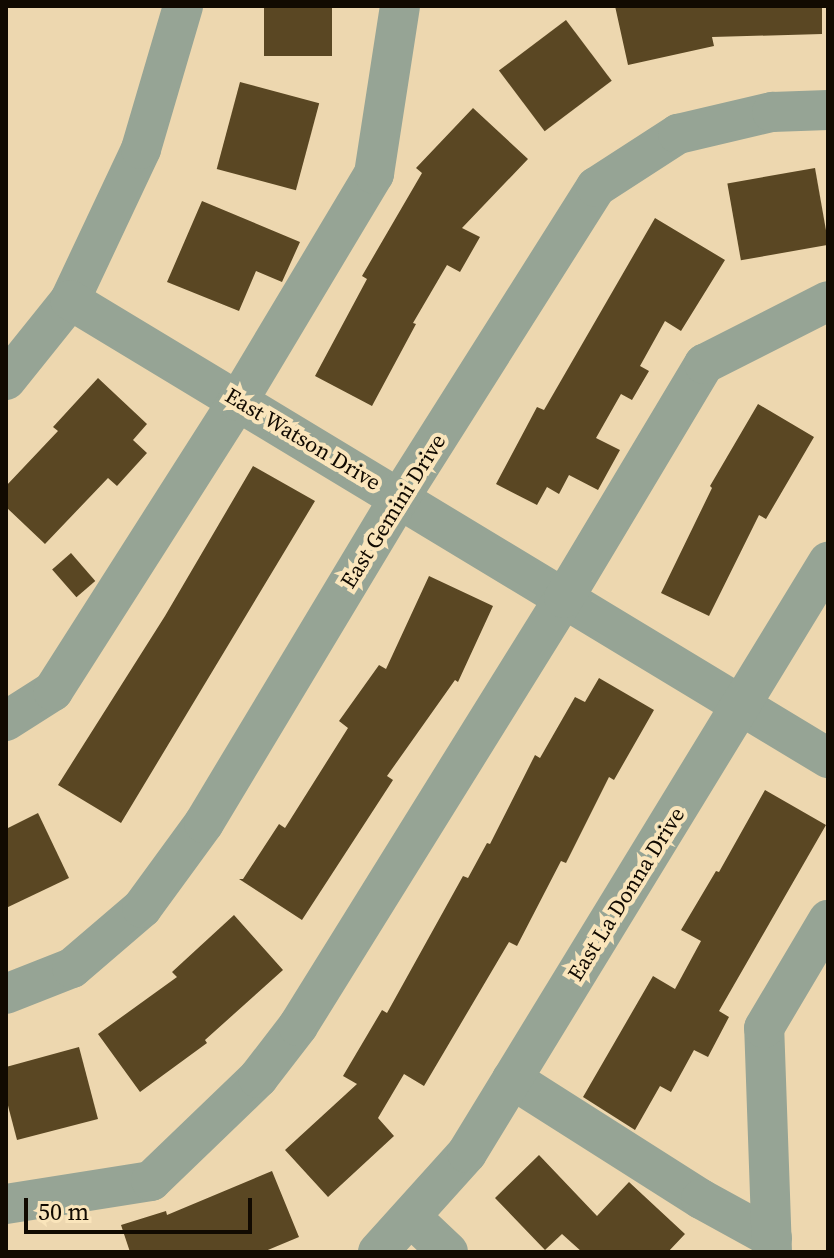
<!DOCTYPE html>
<style>
body{margin:0}
#map{position:relative;width:834px;height:1258px;overflow:hidden;background:#edd7af;font-family:"Source Serif 4",serif}
div>[style]{position:absolute}
.building>*{inset:0;background:#5a4723;transform-origin:0 0}
.minor>*{height:40px;margin:-20px;padding:0 20px;transform-origin:20px;border-radius:20px;background:#96a495}
span{translate:-50% -50%;white-space:nowrap;text-align:center;line-height:1.15;-webkit-text-stroke:8px #fae5bb;paint-order:stroke}
.street-label{font-size:22px;color:#110a01}
.frame{position:absolute;inset:0;border:8px solid #110a01;pointer-events:none}
.scale{position:absolute;left:24px;top:1198px;width:228px;height:36px;box-sizing:border-box;border:4px solid #110a01;border-top:0;padding-left:10px;font-size:24px;line-height:28px;white-space:nowrap;color:#110a01;-webkit-text-stroke:6px #fae5bb;paint-order:stroke}
</style>
<div id="map">
<div class="building">
<div style="left:264px;top:6px;width:68px;height:50px"></div>
<div style="clip-path:polygon(615px 6px,822px 6px,822px 34px,712px 37px,714px 46px,628px 65px)"></div>
<div style="left:566px;top:20px;width:76px;height:84px;rotate:53deg"></div>
<div style="left:240px;top:82px;width:82px;height:90px;rotate:15deg"></div>
<div style="clip-path:polygon(473px 108px,528px 159px,462px 228px,480px 237px,460px 272px,447px 265px,413px 323px,416px 324px,372px 406px,315px 376px,367px 279px,362px 276px,422px 173px,416px 168px)"></div>
<div style="left:815px;top:168px;width:78px;height:89px;rotate:80deg"></div>
<div style="clip-path:polygon(202px 201px,300px 242px,282px 282px,256px 271px,239px 311px,167px 282px)"></div>
<div style="clip-path:polygon(655px 218px,725px 260px,681px 331px,665px 321px,640px 366px,649px 371px,632px 400px,621px 394px,596px 438px,620px 450px,598px 490px,569px 475px,559px 494px,547px 487px,537px 505px,496px 484px,537px 407px,544px 410px)"></div>
<div style="clip-path:polygon(98px 378px,147px 424px,133px 440px,147px 453px,117px 486px,108px 478px,45px 544px,6px 507px,6px 486px,58px 431px,53px 427px)"></div>
<div style="clip-path:polygon(758px 404px,814px 437px,766px 519px,759px 515px,709px 616px,661px 593px,712px 488px,710px 486px)"></div>
<div style="clip-path:polygon(253px 466px,315px 501px,121px 823px,58px 785px,165px 616px)"></div>
<div style="left:71px;top:553px;width:37px;height:25px;rotate:49deg"></div>
<div style="clip-path:polygon(429px 576px,493px 606px,458px 682px,455px 680px,387px 776px,393px 780px,302px 920px,239px 879px,243px 879px,279px 824px,285px 828px,348px 728px,339px 721px,379px 665px,386px 669px)"></div>
<div style="clip-path:polygon(599px 678px,654px 710px,614px 780px,609px 777px,566px 863px,561px 861px,517px 946px,509px 942px,424px 1086px,404px 1074px,378px 1118px,394px 1136px,328px 1197px,285px 1150px,357px 1084px,343px 1076px,382px 1010px,387px 1013px,463px 876px,468px 878px,487px 843px,490px 844px,535px 755px,540px 758px,575px 697px,585px 702px)"></div>
<div style="clip-path:polygon(765px 790px,826px 825px,719px 1011px,729px 1017px,708px 1057px,694px 1050px,671px 1092px,660px 1086px,635px 1130px,583px 1097px,653px 976px,675px 989px,701px 941px,681px 930px,716px 871px,719px 872px)"></div>
<div style="clip-path:polygon(38px 813px,69px 878px,6px 908px,6px 829px)"></div>
<div style="clip-path:polygon(234px 915px,283px 970px,205px 1040px,207px 1043px,140px 1092px,98px 1034px,177px 977px,172px 972px)"></div>
<div style="clip-path:polygon(79px 1047px,98px 1119px,17px 1140px,6px 1098px,6px 1067px)"></div>
<div style="clip-path:polygon(539px 1155px,597px 1216px,629px 1182px,685px 1234px,668px 1252px,582px 1252px,562px 1234px,545px 1250px,495px 1198px)"></div>
<div style="clip-path:polygon(272px 1171px,299px 1237px,263px 1252px,130px 1252px,121px 1225px,166px 1211px,167px 1215px)"></div>
</div>
<div class="minor">
<div style="left:70px;top:300px;width:167px;rotate:-64.8deg"></div>
<div style="left:141px;top:149px;width:149px;rotate:-73.6deg"></div>
<div style="left:6px;top:380px;width:102px;rotate:-51.3deg"></div>
<div style="left:70px;top:300px;width:886px;rotate:31.14deg"></div>
<div style="left:6px;top:721px;width:56px;rotate:-32.6deg"></div>
<div style="left:53px;top:691px;width:344px;rotate:-57.5deg"></div>
<div style="left:238px;top:401px;width:265px;rotate:-59.1deg"></div>
<div style="left:374px;top:174px;width:170px;rotate:-81.2deg"></div>
<div style="left:6px;top:994px;width:71px;rotate:-21.5deg"></div>
<div style="left:72px;top:968px;width:92px;rotate:-40.6deg"></div>
<div style="left:142px;top:908px;width:105px;rotate:-53.9deg"></div>
<div style="left:204px;top:823px;width:380px;rotate:-59deg"></div>
<div style="left:400px;top:497px;width:367px;rotate:-57.7deg"></div>
<div style="left:596px;top:187px;width:98px;rotate:-32.9deg"></div>
<div style="left:678px;top:134px;width:97px;rotate:-13.2deg"></div>
<div style="left:772px;top:112px;width:56px;rotate:-2deg"></div>
<div style="left:512px;top:1079px;width:224px;rotate:32.4deg"></div>
<div style="left:701px;top:1199px;width:81px;rotate:28.8deg"></div>
<div style="left:6px;top:1204px;width:147px;rotate:-9deg"></div>
<div style="left:151px;top:1181px;width:149px;rotate:-43.9deg"></div>
<div style="left:258px;top:1078px;width:66px;rotate:-52.4deg"></div>
<div style="left:298px;top:1026px;width:504px;rotate:-58.14deg"></div>
<div style="left:564px;top:598px;width:273px;rotate:-59.1deg"></div>
<div style="left:704px;top:364px;width:139px;rotate:-26.9deg"></div>
<div style="left:411px;top:1217px;width:51px;rotate:43.4deg"></div>
<div style="left:378px;top:1252px;width:133px;rotate:-48deg"></div>
<div style="left:467px;top:1153px;width:693px;rotate:-58.58deg"></div>
<div style="left:772px;top:1252px;width:224px;rotate:-92deg"></div>
<div style="left:764px;top:1028px;width:126px;rotate:-59.3deg"></div>
</div>
<div class="street-label">
<span style="left:303px;top:439px;rotate:31deg">East Watson Drive</span>
<span style="left:393px;top:511px;rotate:-58deg">East Gemini Drive</span>
<span style="left:626px;top:894px;rotate:-58deg">East La Donna Drive</span>
</div>
<div class="frame"></div>
<div class="scale">50 m</div>
</div>
